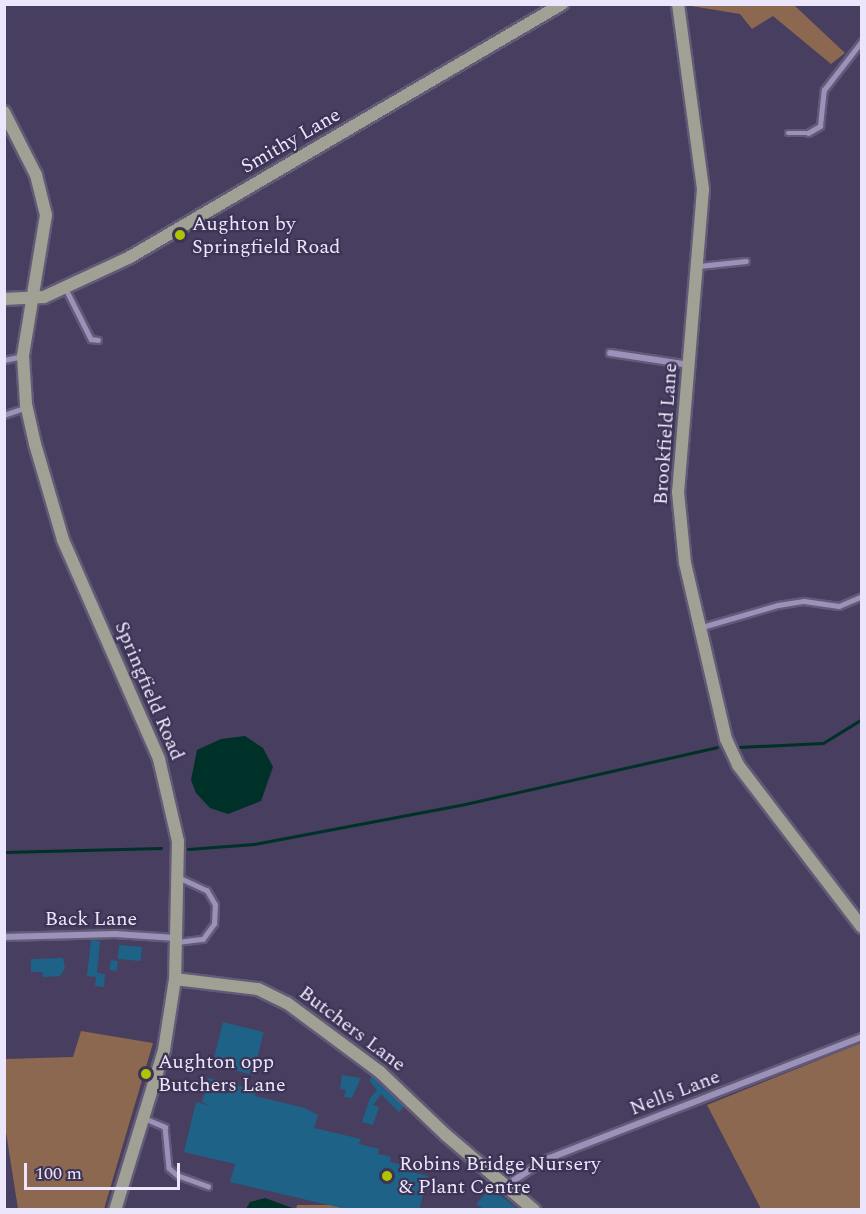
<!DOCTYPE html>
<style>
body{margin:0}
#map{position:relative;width:866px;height:1214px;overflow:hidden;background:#483e5f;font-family:Spectral,serif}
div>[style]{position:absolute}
.green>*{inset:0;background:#8b684f}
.water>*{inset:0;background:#003128}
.stream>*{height:3px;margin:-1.5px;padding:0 1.5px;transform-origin:1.5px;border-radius:1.5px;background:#003128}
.building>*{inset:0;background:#1f6287;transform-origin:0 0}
.roads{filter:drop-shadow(2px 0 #635a77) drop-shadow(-2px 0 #635a77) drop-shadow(0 2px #635a77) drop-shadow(0 -2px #635a77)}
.lane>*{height:4.5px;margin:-2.25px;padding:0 2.25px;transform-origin:2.25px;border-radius:2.25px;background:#9c92b9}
.street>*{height:6px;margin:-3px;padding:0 3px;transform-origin:3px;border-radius:3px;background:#9c92b9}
.secondary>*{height:12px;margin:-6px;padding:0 6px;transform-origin:6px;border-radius:6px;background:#a1a094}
.dots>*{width:16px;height:16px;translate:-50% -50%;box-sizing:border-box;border:3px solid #3d3354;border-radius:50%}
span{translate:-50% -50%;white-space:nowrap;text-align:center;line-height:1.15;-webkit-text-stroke:4.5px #3d3354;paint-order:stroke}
.street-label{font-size:20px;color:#ebe6fb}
.poi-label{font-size:20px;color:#ebe6fb}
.left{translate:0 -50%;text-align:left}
.frame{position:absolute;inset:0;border:6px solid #ebe6fb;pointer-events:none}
.scale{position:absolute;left:24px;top:1163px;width:156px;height:27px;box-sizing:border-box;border:3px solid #ebe6fb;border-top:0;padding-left:8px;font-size:18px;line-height:21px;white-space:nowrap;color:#ebe6fb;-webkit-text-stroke:4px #3d3354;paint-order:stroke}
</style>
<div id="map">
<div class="green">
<div style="clip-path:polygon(685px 5px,794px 5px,845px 53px,831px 64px,773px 16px,752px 29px,740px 14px)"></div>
<div style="clip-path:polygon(81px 1031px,153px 1043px,104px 1209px,18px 1209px,5px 1126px,5px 1059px,73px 1057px)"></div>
<div style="clip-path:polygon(861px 1043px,861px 1209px,761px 1209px,707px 1105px)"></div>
<div style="clip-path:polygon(297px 1205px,331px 1205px,350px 1210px,296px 1210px)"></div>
</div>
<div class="water">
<div style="clip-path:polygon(245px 736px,263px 748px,273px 767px,261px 801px,228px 814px,210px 808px,196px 793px,191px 780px,197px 750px,221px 739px)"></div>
<div style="clip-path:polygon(265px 1198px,295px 1209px,246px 1209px,250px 1202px)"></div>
</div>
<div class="stream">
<div style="left:739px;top:747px;width:84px;rotate:-2.7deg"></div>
<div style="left:823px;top:743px;width:46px;rotate:-31.6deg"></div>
<div style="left:188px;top:849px;width:66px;rotate:-4.3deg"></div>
<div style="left:254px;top:844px;width:215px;rotate:-10.7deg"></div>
<div style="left:465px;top:804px;width:258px;rotate:-12.7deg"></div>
<div style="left:4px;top:852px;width:157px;rotate:-1.5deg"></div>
</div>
<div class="building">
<div style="clip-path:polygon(91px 940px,100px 941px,97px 973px,105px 974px,104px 987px,95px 986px,96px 977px,87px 976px)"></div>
<div style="left:119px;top:945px;width:23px;height:14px;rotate:5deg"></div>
<div style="clip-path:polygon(63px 958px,65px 968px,60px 976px,43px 977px,42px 972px,31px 972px,31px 959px)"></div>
<div style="left:111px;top:960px;width:7px;height:10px;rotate:8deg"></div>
<div style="left:223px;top:1022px;width:42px;height:44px;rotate:14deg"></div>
<div style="clip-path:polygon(375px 1073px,406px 1105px,399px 1112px,381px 1094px,373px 1105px,379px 1107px,373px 1125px,362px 1122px,370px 1098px,377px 1090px,369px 1080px)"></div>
<div style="clip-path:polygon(342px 1075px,361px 1078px,352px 1098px,344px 1097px,346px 1090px,340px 1089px)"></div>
<div style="clip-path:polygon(208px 1078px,256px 1090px,255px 1096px,305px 1108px,318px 1115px,314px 1128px,361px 1139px,359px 1144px,379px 1149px,378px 1154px,391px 1157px,390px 1162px,408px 1166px,407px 1171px,428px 1176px,419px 1210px,350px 1210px,230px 1182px,235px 1164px,184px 1152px,196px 1102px,211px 1106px,202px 1102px)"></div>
<div style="clip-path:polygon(490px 1188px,520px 1210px,484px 1209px,476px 1204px)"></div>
</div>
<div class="roads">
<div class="lane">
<div style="left:788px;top:133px;width:20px"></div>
<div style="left:808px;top:133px;width:14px;rotate:-30deg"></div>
<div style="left:820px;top:126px;width:36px;rotate:-84deg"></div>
<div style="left:824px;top:90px;width:62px;rotate:-52.2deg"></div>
<div style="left:699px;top:266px;width:47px;rotate:-6.1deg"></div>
<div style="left:66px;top:289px;width:56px;rotate:63.4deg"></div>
<div style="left:91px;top:339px;width:7px;rotate:8deg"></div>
<div style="left:4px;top:360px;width:19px;rotate:-12deg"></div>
<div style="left:4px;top:415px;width:21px;rotate:-19deg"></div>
<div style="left:702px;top:627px;width:79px;rotate:-16.1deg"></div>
<div style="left:778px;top:605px;width:26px;rotate:-9deg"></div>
<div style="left:804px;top:601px;width:35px;rotate:8deg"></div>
<div style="left:839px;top:606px;width:25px;rotate:-23deg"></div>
<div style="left:177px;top:942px;width:26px;rotate:-7deg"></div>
<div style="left:203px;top:939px;width:19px;rotate:-54deg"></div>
<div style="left:214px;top:924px;width:19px;rotate:-87deg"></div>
<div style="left:215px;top:905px;width:16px;rotate:-120deg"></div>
<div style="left:207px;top:891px;width:31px;rotate:-155deg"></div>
<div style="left:144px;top:1118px;width:23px;rotate:23deg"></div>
<div style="left:165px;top:1127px;width:41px;rotate:84.4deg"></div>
<div style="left:169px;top:1168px;width:11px;rotate:41deg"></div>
<div style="left:177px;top:1175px;width:33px;rotate:20deg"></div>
</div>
<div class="street">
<div style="left:610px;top:353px;width:81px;rotate:8.5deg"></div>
<div style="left:4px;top:937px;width:111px;rotate:-1.5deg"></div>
<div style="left:115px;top:934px;width:61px;rotate:3.8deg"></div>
<div style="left:505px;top:1186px;width:50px;rotate:-32.7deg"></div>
<div style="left:547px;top:1159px;width:338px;rotate:-21.2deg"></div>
</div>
<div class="secondary">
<div style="left:678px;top:4px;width:187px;rotate:82.3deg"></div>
<div style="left:703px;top:189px;width:304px;rotate:94.7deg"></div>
<div style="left:678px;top:492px;width:71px;rotate:84.4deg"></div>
<div style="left:685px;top:563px;width:181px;rotate:76.9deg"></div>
<div style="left:726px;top:739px;width:29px;rotate:65deg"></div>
<div style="left:738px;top:765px;width:204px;rotate:52.6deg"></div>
<div style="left:4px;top:112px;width:71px;rotate:63.1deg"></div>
<div style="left:36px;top:175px;width:41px;rotate:76deg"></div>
<div style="left:46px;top:215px;width:143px;rotate:99.3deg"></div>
<div style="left:23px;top:356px;width:48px;rotate:86.4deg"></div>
<div style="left:26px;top:404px;width:41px;rotate:77.3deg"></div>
<div style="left:35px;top:444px;width:100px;rotate:73.7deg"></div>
<div style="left:63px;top:540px;width:239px;rotate:66.3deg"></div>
<div style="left:159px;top:759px;width:84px;rotate:77deg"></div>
<div style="left:178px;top:841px;width:138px;rotate:91.2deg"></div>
<div style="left:175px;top:979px;width:72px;rotate:98.8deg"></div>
<div style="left:164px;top:1050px;width:167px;rotate:107deg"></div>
<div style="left:4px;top:299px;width:40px;rotate:-2.9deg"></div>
<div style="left:44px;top:297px;width:95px;rotate:-24.9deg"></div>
<div style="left:130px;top:257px;width:501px;rotate:-30.36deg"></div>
<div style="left:175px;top:979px;width:84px;rotate:6.9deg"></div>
<div style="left:258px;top:989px;width:32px;rotate:26deg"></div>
<div style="left:287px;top:1003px;width:116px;rotate:36.6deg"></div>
<div style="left:380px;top:1072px;width:91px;rotate:43.7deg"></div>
<div style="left:446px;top:1135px;width:116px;rotate:40.4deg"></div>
</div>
</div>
<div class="dots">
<div style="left:180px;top:235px;background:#b0c502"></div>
<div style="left:146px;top:1074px;background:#b0c502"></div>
<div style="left:387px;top:1176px;background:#b0c502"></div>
</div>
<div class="street-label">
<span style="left:291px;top:141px;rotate:-30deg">Smithy Lane</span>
<span style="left:666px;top:434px;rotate:-86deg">Brookfield Lane</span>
<span style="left:149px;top:691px;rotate:67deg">Springfield Road</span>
<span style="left:91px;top:919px">Back Lane</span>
<span style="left:352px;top:1029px;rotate:37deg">Butchers Lane</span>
<span style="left:675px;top:1093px;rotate:-21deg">Nells Lane</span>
</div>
<div class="poi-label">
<span class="left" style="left:192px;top:236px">Aughton by<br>Springfield Road</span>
<span class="left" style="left:158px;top:1074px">Aughton opp<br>Butchers Lane</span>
<span class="left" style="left:399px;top:1176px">Robins Bridge Nursery<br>&amp; Plant Centre</span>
</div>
<div class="frame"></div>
<div class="scale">100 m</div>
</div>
